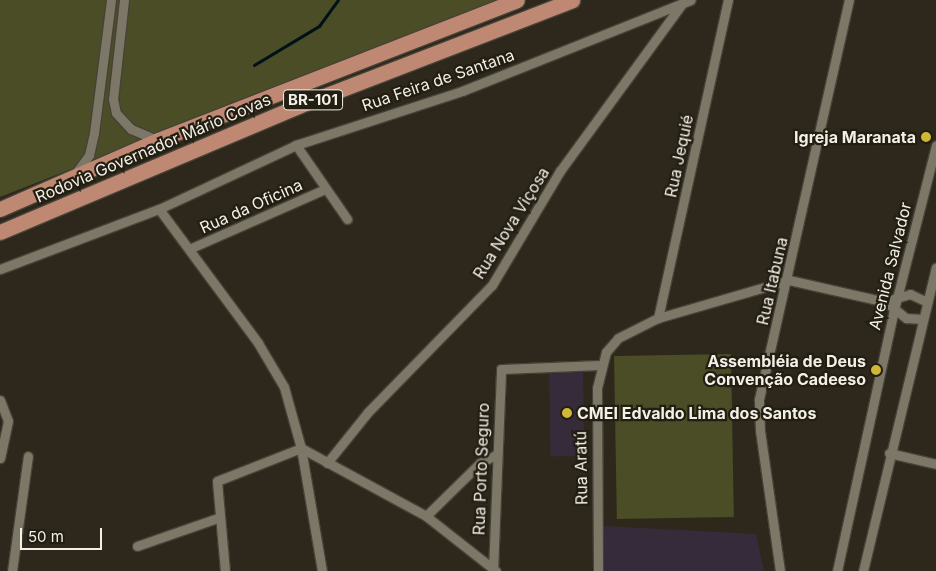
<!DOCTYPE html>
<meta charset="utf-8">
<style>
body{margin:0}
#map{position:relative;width:936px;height:571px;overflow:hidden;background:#2d281b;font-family:Inter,sans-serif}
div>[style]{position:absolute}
.education>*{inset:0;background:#362b3a;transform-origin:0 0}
.green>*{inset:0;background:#4a4d26;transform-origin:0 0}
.stream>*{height:3px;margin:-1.5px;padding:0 1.5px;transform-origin:1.5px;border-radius:1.5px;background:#001218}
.roads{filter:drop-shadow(1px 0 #464238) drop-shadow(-1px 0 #464238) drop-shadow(0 1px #464238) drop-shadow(0 -1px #464238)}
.street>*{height:9px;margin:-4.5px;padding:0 4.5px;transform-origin:4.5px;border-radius:4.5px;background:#7d7768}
.primary>*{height:15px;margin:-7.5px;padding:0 7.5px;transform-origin:7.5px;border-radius:7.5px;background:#bf8872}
.dots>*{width:14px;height:14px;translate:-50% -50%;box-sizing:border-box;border:2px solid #231e12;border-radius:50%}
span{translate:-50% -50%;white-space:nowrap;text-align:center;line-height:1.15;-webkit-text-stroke:4.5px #231e12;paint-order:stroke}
.shield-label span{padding:1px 4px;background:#231e12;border:1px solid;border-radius:4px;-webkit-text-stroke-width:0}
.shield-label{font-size:15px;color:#f3f0e8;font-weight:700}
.street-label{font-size:16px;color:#f3f0e8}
.poi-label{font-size:16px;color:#f3f0e8;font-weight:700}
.right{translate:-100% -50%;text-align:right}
.left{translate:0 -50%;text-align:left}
.scale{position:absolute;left:20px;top:528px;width:82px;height:22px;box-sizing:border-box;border:2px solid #f3f0e8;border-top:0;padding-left:6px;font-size:15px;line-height:18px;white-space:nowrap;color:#f3f0e8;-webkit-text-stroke:4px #231e12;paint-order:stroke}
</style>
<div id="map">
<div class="education">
<div style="left:583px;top:369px;width:87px;height:34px;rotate:89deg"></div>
<div style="clip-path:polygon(604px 526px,756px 534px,764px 571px,603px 571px)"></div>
</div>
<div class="green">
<div style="clip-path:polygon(0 0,504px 0,0 197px)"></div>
<div style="left:731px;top:354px;width:163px;height:117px;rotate:89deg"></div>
</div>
<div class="stream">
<div style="left:254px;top:65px;width:76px;rotate:-31deg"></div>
<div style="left:319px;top:26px;width:32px;rotate:-54deg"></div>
</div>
<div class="roads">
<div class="street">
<div style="left:124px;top:0;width:100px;rotate:96.3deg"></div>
<div style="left:113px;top:99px;width:14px;rotate:78deg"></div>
<div style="left:116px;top:113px;width:22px;rotate:47deg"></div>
<div style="left:131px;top:129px;width:28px;rotate:23deg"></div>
<div style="left:296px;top:145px;width:90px;rotate:55.4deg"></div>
<div style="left:76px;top:173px;width:22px;rotate:-54deg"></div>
<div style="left:89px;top:155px;width:23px;rotate:-77deg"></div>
<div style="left:94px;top:133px;width:134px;rotate:-82.7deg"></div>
<div style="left:159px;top:209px;width:167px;rotate:53.5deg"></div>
<div style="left:258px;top:343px;width:51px;rotate:59.4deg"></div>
<div style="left:284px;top:387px;width:63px;rotate:74.4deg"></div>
<div style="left:301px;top:448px;width:125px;rotate:80.3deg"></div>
<div style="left:189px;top:249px;width:149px;rotate:-23.8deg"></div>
<div style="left:0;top:269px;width:170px;rotate:-20.7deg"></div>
<div style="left:159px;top:209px;width:151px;rotate:-25deg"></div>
<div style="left:296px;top:145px;width:175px;rotate:-18deg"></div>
<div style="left:462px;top:91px;width:246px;rotate:-21.7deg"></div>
<div style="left:893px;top:299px;width:18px;rotate:-16deg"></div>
<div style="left:910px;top:294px;width:19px;rotate:25deg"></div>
<div style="left:658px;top:318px;width:326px;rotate:-77.6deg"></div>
<div style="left:0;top:400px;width:22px;rotate:69deg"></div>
<div style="left:8px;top:421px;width:38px;rotate:102deg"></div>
<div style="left:301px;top:448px;width:142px;rotate:28.5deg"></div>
<div style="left:426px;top:516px;width:89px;rotate:38.2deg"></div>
<div style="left:889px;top:453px;width:48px;rotate:13.2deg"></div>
<div style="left:327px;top:463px;width:65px;rotate:-51.2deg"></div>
<div style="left:368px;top:412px;width:177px;rotate:-45.7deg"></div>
<div style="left:492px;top:285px;width:133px;rotate:-59.2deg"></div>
<div style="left:560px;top:171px;width:205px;rotate:-53.9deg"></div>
<div style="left:426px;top:516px;width:76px;rotate:-44.5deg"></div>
<div style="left:480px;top:463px;width:18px;rotate:-27deg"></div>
<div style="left:137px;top:546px;width:86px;rotate:-19.1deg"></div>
<div style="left:12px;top:571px;width:116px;rotate:-82.1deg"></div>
<div style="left:225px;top:571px;width:90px;rotate:-95.1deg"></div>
<div style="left:217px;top:481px;width:90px;rotate:-21.4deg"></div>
<div style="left:493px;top:571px;width:202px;rotate:-87.7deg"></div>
<div style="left:501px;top:369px;width:100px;rotate:-2.3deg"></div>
<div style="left:598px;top:571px;width:183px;rotate:-90.3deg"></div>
<div style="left:597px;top:388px;width:37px;rotate:-76deg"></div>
<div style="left:606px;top:352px;width:18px;rotate:-49deg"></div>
<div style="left:618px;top:338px;width:45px;rotate:-26.6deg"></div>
<div style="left:658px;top:318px;width:136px;rotate:-16.2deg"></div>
<div style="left:789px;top:280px;width:99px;rotate:12.8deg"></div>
<div style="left:886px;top:302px;width:26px;rotate:39deg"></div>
<div style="left:906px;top:318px;width:17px;rotate:3deg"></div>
<div style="left:780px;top:571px;width:141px;rotate:-98.1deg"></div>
<div style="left:760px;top:431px;width:32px;rotate:-92deg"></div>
<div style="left:759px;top:399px;width:409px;rotate:-77.3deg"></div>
<div style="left:837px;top:571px;width:267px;rotate:-77.7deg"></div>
<div style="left:894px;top:310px;width:170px;rotate:-75.7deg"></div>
<div style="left:863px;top:571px;width:312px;rotate:-76.5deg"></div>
</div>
<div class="primary">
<div style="left:0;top:209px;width:172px;rotate:-23.6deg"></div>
<div style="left:158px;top:140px;width:385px;rotate:-21.3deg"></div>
<div style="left:0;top:232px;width:324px;rotate:-22.9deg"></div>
<div style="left:298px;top:106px;width:294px;rotate:-21.1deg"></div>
</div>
</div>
<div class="dots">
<div style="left:926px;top:137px;background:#d1b736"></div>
<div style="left:876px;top:370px;background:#d1b736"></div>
<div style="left:567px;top:413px;background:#d1b736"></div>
</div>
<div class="shield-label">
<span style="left:313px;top:100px">BR-101</span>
</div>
<div class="street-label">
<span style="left:438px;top:80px;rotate:-19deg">Rua Feira de Santana</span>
<span style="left:153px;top:148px;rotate:-23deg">Rodovia Governador Mário Covas</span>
<span style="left:679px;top:156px;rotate:-78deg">Rua Jequié</span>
<span style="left:251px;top:206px;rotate:-24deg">Rua da Oficina</span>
<span style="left:511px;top:223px;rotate:-58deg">Rua Nova Viçosa</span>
<span style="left:890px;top:266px;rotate:-76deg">Avenida Salvador</span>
<span style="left:772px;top:281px;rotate:-77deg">Rua Itabuna</span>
<span style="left:581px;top:468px;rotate:-91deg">Rua Aratú</span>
<span style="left:481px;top:469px;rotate:-88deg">Rua Porto Seguro</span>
</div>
<div class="poi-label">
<span class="right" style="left:916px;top:137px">Igreja Maranata</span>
<span class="right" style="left:866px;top:370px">Assembléia de Deus<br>Convenção Cadeeso</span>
<span class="left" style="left:577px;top:413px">CMEI Edvaldo Lima dos Santos</span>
</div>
<div class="scale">50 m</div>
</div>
